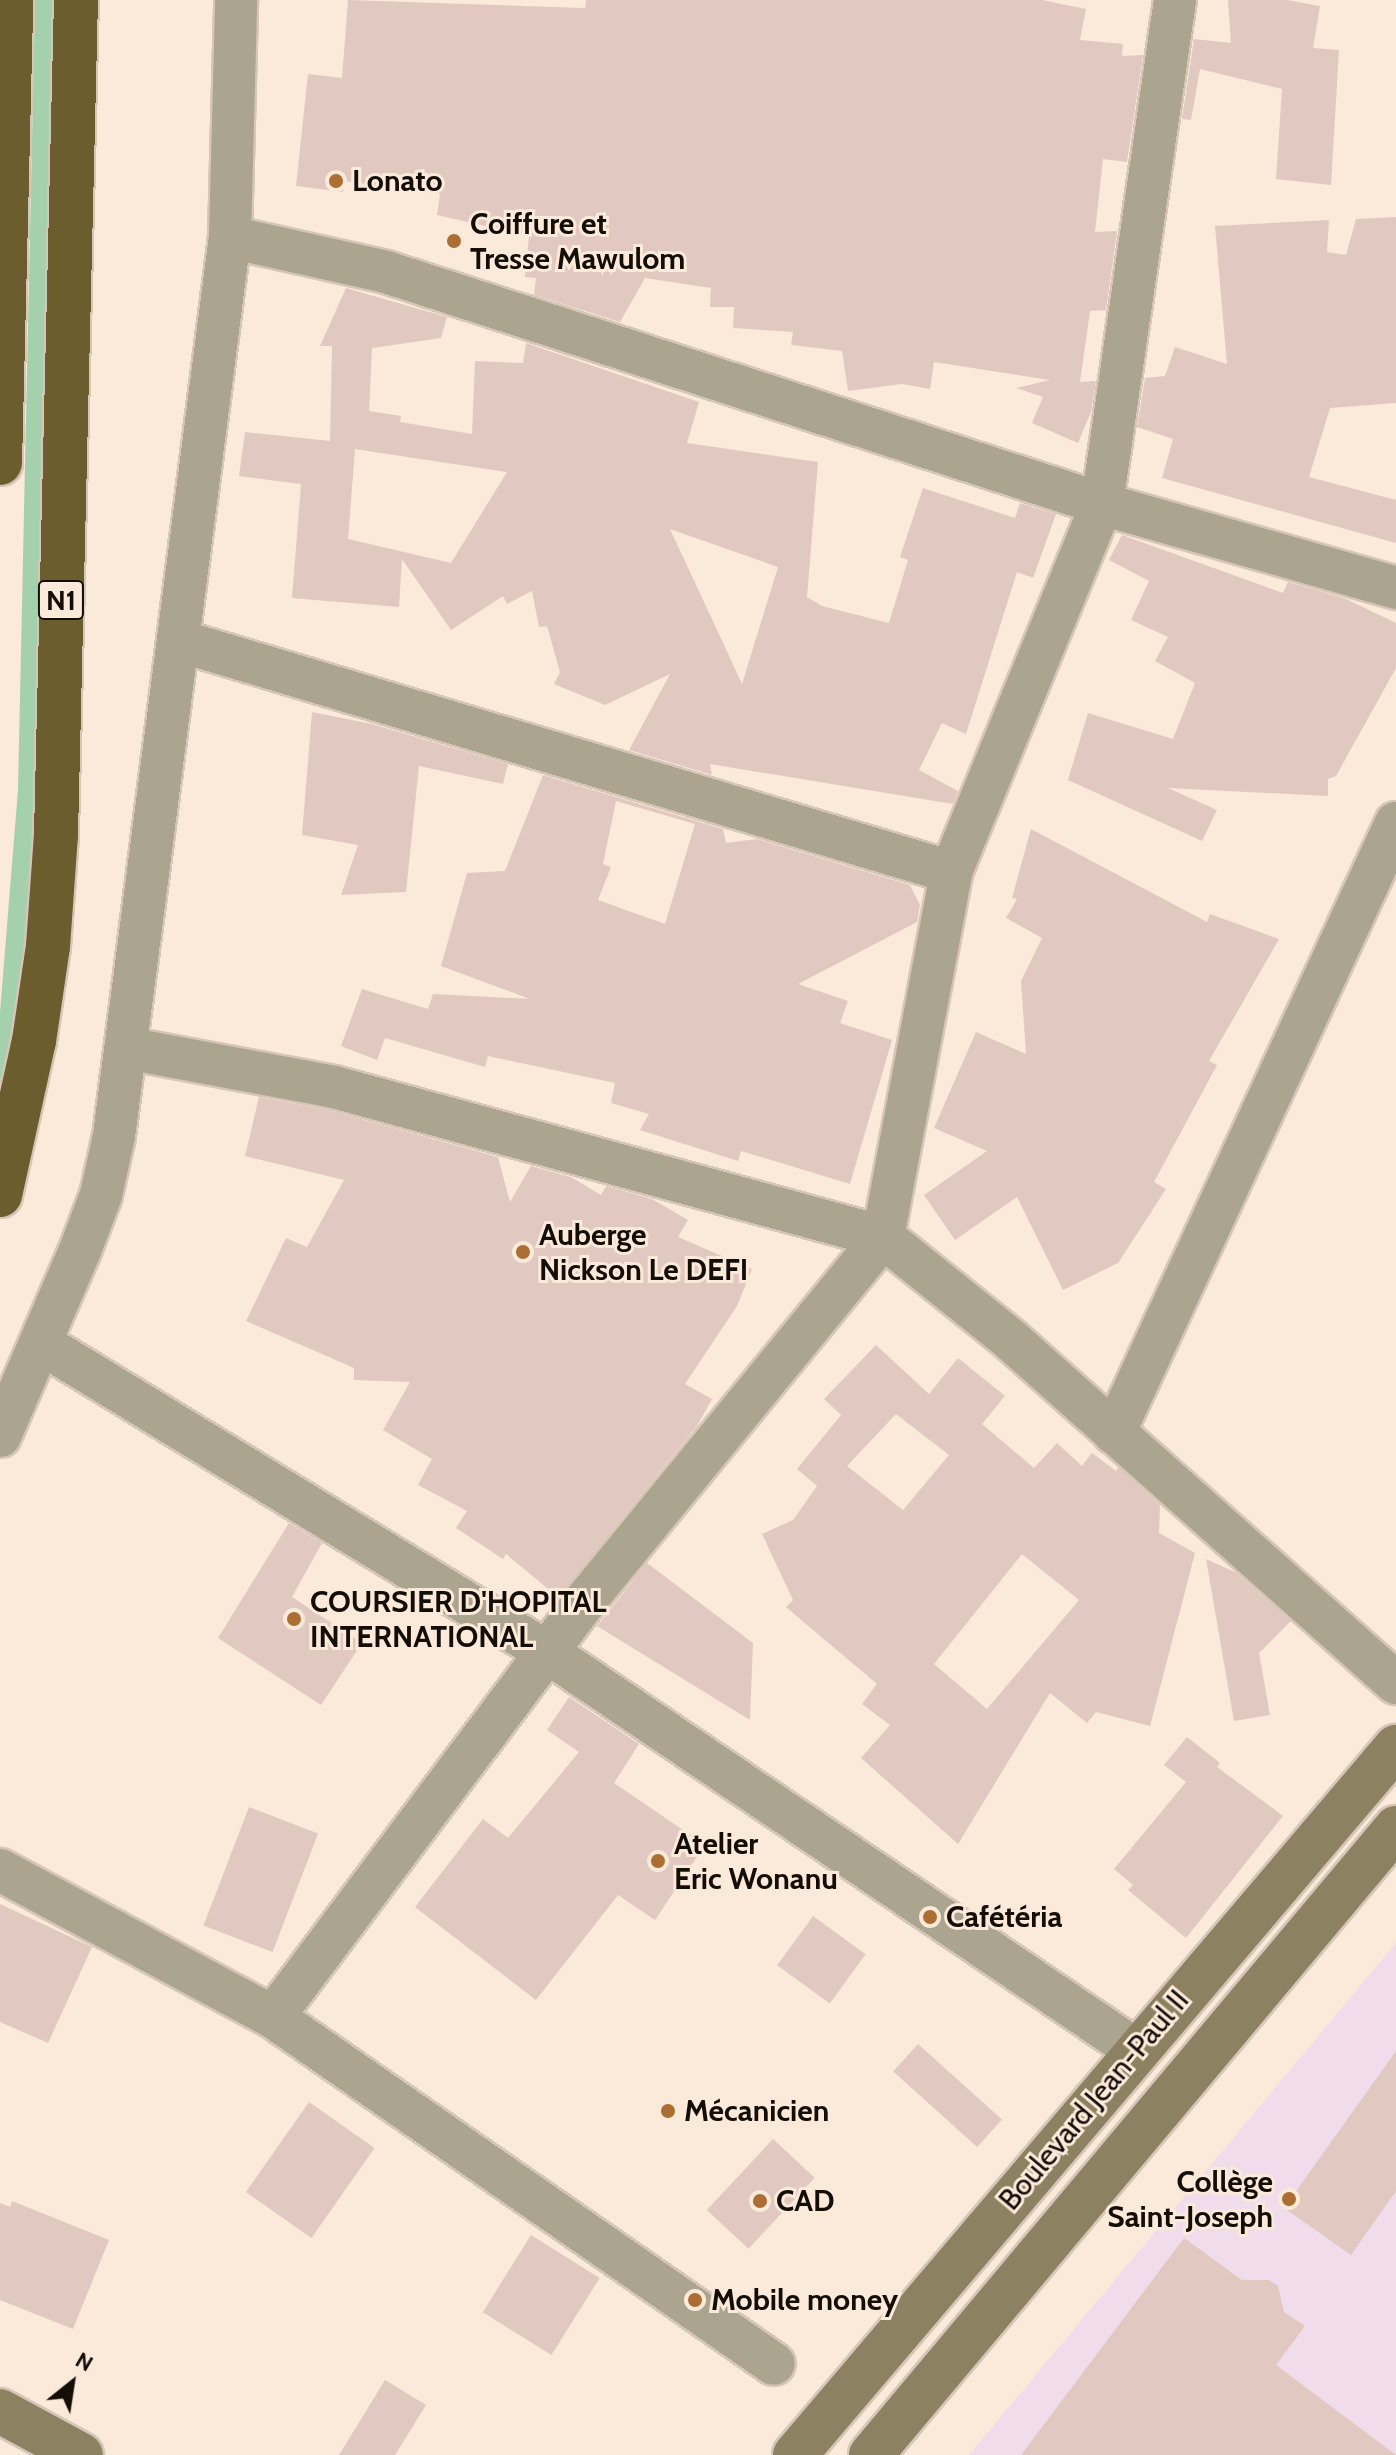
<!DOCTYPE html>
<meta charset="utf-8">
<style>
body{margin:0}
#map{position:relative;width:1396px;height:2455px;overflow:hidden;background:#fbe9d9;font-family:Cabin,sans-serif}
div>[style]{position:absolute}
.education>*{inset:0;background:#f0dceb}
.green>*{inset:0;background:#a4d1ac}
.building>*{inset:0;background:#e1c9c2;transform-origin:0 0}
.roads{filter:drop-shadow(2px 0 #d6c6b8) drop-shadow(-2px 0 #d6c6b8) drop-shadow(0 2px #d6c6b8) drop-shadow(0 -2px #d6c6b8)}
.minor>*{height:42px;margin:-21px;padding:0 21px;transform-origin:21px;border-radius:21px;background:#aba48e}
.secondary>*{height:44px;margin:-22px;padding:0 22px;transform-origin:22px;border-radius:22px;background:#8c8160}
.trunk>*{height:44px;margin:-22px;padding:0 22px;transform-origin:22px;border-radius:22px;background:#6c5d2e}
.dots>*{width:22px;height:22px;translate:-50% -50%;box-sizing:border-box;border:4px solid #fbe9d9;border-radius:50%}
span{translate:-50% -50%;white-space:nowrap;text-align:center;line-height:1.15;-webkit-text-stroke:6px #fbe9d9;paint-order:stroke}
.shield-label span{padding:2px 6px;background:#fbe9d9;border:2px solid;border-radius:6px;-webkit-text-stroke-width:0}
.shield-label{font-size:28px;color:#140e09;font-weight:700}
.poi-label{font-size:30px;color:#140e09;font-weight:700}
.left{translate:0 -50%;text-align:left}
.right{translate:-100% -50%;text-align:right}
.street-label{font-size:30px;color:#140e09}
.north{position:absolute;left:32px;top:2343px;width:80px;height:80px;-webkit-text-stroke:6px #fbe9d9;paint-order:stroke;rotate:30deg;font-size:22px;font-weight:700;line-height:32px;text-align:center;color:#140e09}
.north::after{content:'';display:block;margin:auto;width:28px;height:36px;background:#140e09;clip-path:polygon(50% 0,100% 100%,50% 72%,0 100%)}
</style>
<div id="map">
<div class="education">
<div style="clip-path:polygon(1396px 1943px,1396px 2455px,969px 2455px)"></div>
</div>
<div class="green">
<div style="clip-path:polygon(35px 0,53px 0,34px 884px,21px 1007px,0 1110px,0 1012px,18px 790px)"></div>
</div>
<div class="building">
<div style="clip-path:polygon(348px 0,585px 8px,586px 0,1042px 0,1086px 9px,1080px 40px,1123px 44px,1122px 56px,1143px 55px,1127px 162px,1103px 159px,1095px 232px,1117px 231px,1106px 310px,1090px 311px,1080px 382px,1096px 381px,1091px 412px,1078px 443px,1032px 423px,1043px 397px,1016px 388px,1050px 380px,934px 362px,930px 389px,902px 384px,848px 391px,842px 351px,791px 345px,793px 332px,733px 328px,734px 307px,710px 307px,711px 288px,645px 278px,620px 322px,534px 295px,536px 278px,525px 277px,529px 236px,437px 215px,440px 194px,344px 181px,343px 192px,296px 186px,308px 74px,342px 78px)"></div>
<div style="clip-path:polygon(1228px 0,1287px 0,1320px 6px,1313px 48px,1339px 50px,1331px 185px,1276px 179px,1282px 89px,1200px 69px,1191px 120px,1182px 119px,1194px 39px,1231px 43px)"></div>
<div style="clip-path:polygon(1396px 217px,1396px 403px,1330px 408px,1309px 477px,1396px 500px,1396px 543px,1162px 478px,1173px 439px,1137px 427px,1145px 378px,1165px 376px,1175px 347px,1227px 364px,1215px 226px,1329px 220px,1327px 252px,1346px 255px,1356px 219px)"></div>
<div style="clip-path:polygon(evenodd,346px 288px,447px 317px,441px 338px,372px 348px,369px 411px,401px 416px,400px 422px,472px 434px,475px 361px,523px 363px,526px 343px,699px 402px,687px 443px,818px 462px,807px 597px,822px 606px,889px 623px,908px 560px,900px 557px,923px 488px,1015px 518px,1020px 503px,1056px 514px,1033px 578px,1017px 572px,966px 734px,942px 723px,919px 770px,958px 791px,953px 804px,710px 764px,712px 775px,629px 750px,670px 674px,605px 705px,554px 684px,560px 672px,547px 626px,539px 627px,532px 591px,507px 604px,503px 596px,451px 630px,402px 559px,399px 607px,292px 598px,301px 484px,239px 476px,245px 432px,330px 441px,332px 346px,320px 346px,346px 288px,355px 449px,427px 460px,507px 472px,451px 563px,348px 539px,355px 449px,346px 288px,670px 529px,778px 567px,742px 684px,725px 647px,670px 529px)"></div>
<div style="clip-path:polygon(1122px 535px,1283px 593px,1288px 582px,1344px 598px,1396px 623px,1396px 668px,1336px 776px,1328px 779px,1328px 796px,1168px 788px,1217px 810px,1202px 841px,1068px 780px,1088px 713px,1173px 739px,1195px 683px,1155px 661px,1168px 637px,1131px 620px,1149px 581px,1109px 560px)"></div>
<div style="clip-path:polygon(312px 712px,372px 724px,508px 764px,503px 784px,419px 766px,406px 892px,341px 895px,358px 845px,302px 835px)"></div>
<div style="clip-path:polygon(evenodd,543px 775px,723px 829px,726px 843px,757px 839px,910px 885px,920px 905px,917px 922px,798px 984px,848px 1001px,840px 1023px,892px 1040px,850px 1184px,741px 1151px,738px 1161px,640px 1130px,649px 1114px,611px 1103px,615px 1083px,488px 1056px,485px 1067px,385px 1038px,377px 1060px,341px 1046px,362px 989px,428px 1009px,433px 994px,530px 999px,441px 966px,467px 873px,505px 871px,543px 775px,616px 801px,695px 824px,665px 924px,598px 900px,611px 867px,603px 864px,616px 801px)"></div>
<div style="clip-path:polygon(1031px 829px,1207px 922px,1210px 914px,1279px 939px,1209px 1061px,1217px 1065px,1154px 1182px,1166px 1189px,1118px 1263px,1063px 1290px,1017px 1197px,955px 1240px,924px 1195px,987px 1151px,934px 1128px,976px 1032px,1026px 1054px,1021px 981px,1042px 938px,1006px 918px,1017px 899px,1012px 898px)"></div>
<div style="clip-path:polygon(259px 1097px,329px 1110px,498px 1157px,510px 1202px,531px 1166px,571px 1177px,601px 1195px,606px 1186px,652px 1199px,688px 1220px,678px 1237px,752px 1269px,737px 1306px,685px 1384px,712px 1399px,697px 1426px,558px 1597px,506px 1554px,503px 1559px,456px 1528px,467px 1511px,418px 1485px,432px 1459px,383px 1430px,410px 1382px,354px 1380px,354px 1368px,246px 1321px,286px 1238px,307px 1247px,344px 1180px,245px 1156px)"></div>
<div style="clip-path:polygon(evenodd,876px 1345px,929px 1394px,958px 1358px,1005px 1396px,982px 1424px,1034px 1468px,1057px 1443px,1082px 1466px,1092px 1453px,1116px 1471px,1118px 1467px,1160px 1505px,1159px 1533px,1195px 1553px,1150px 1726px,1096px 1712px,1087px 1723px,1050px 1693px,958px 1844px,861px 1758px,890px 1725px,862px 1704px,877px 1684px,786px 1607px,793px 1600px,762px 1534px,793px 1520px,817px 1486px,797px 1469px,841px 1415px,824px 1399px,876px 1345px,896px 1414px,949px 1455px,903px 1510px,847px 1466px,896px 1414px,876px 1345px,1022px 1554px,1079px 1600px,987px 1709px,934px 1664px,1022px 1554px)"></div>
<div style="clip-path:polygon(289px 1523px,322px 1543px,292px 1597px,362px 1643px,321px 1705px,218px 1638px)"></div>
<div style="clip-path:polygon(1206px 1559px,1235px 1572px,1291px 1621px,1259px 1653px,1270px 1715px,1234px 1721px)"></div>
<div style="clip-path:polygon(647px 1563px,753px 1643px,750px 1720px,597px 1626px)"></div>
<div style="clip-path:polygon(569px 1697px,639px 1744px,614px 1783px,705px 1845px,655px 1920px,618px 1895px,536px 2000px,415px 1907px,483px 1819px,508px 1838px,579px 1752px,547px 1730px)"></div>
<div style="clip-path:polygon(1187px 1737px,1220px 1763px,1217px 1767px,1283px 1816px,1186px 1938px,1128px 1890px,1133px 1885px,1114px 1869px,1186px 1782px,1164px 1765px)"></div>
<div style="left:249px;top:1807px;width:74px;height:127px;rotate:21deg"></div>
<div style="clip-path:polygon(0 1904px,92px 1947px,48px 2043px,0 2022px)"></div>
<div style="left:813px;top:1916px;width:65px;height:61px;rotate:36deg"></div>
<div style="left:918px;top:2044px;width:113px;height:37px;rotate:42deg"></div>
<div style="clip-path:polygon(1396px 2051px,1396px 2191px,1351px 2255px,1284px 2208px)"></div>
<div style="left:309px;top:2102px;width:80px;height:110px;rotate:35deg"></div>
<div style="left:773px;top:2139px;width:57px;height:97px;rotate:43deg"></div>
<div style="clip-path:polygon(12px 2201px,109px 2240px,73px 2329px,0 2300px,0 2203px,10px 2207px)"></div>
<div style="left:531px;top:2235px;width:81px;height:91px;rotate:32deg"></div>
<div style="clip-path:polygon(1184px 2238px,1242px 2280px,1269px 2280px,1278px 2286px,1284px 2312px,1305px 2326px,1276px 2365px,1396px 2455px,1021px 2455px)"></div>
<div style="clip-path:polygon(385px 2380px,426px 2405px,395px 2455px,339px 2455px)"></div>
</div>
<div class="roads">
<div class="minor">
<div style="left:230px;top:237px;width:160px;rotate:12.6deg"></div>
<div style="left:386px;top:272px;width:753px;rotate:17.95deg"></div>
<div style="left:1102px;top:504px;width:306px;rotate:15.9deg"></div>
<div style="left:180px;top:641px;width:805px;rotate:16.68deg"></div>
<div style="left:126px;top:1048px;width:212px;rotate:10.6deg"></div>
<div style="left:334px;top:1087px;width:569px;rotate:15.28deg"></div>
<div style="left:883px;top:1237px;width:164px;rotate:38.8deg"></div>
<div style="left:1011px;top:1340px;width:516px;rotate:41.7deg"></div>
<div style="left:42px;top:1344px;width:595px;rotate:31.39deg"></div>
<div style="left:550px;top:1654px;width:707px;rotate:34.05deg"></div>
<div style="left:1114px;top:1433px;width:672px;rotate:-65.19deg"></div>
<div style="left:0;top:1436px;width:199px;rotate:-66.7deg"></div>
<div style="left:79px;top:1253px;width:62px;rotate:-69.2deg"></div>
<div style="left:101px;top:1195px;width:60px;rotate:-77.6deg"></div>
<div style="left:114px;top:1136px;width:906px;rotate:-82.65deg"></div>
<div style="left:230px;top:237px;width:237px;rotate:-88.5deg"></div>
<div style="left:0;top:1870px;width:310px;rotate:28.3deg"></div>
<div style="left:273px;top:2017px;width:609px;rotate:34.71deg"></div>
<div style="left:273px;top:2017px;width:521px;rotate:-53.11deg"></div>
<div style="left:586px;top:1600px;width:469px;rotate:-50.7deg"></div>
<div style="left:883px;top:1237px;width:371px;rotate:-79.4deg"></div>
<div style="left:951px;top:872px;width:398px;rotate:-67.7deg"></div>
<div style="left:1102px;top:504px;width:509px;rotate:-81.76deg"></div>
</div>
<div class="secondary">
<div style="left:0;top:2411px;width:92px;rotate:28.5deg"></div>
<div style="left:795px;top:2455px;width:929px;rotate:-49.67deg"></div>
<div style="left:871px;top:2455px;width:818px;rotate:-50.06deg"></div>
</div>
<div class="trunk">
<div style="left:0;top:463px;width:463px;rotate:-88.6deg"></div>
<div style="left:0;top:1195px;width:158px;rotate:-77.6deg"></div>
<div style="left:34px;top:1041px;width:96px;rotate:-81.6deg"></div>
<div style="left:48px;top:946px;width:111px;rotate:-85.9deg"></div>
<div style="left:56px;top:835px;width:835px;rotate:-88.63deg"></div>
</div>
</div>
<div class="dots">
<div style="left:336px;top:181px;background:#ac6e33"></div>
<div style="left:454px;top:241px;background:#ac6e33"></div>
<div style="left:523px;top:1252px;background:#ac6e33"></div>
<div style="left:294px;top:1619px;background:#ac6e33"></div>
<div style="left:658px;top:1861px;background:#ac6e33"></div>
<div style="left:930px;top:1917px;background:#ac6e33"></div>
<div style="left:668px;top:2111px;background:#ac6e33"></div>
<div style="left:1289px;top:2199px;background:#ac6e33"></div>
<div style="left:760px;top:2201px;background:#ac6e33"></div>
<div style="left:695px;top:2300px;background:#ac6e33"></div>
</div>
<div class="shield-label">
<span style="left:61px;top:600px">N1</span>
</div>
<div class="poi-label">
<span class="left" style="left:352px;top:181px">Lonato</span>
<span class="left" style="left:470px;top:241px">Coiffure et<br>Tresse Mawulom</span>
<span class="left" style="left:539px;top:1252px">Auberge<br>Nickson Le DEFI</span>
<span class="left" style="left:310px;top:1619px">COURSIER D'HOPITAL<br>INTERNATIONAL</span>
<span class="left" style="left:674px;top:1861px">Atelier<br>Eric Wonanu</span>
<span class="left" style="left:946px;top:1917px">Cafétéria</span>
<span class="left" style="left:684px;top:2111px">Mécanicien</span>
<span class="right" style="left:1273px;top:2199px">Collège<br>Saint-Joseph</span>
<span class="left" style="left:776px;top:2201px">CAD</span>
<span class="left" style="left:711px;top:2300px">Mobile money</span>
</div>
<div class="street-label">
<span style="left:1094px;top:2100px;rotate:-50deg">Boulevard Jean-Paul II</span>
</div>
<div class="north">N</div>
</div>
